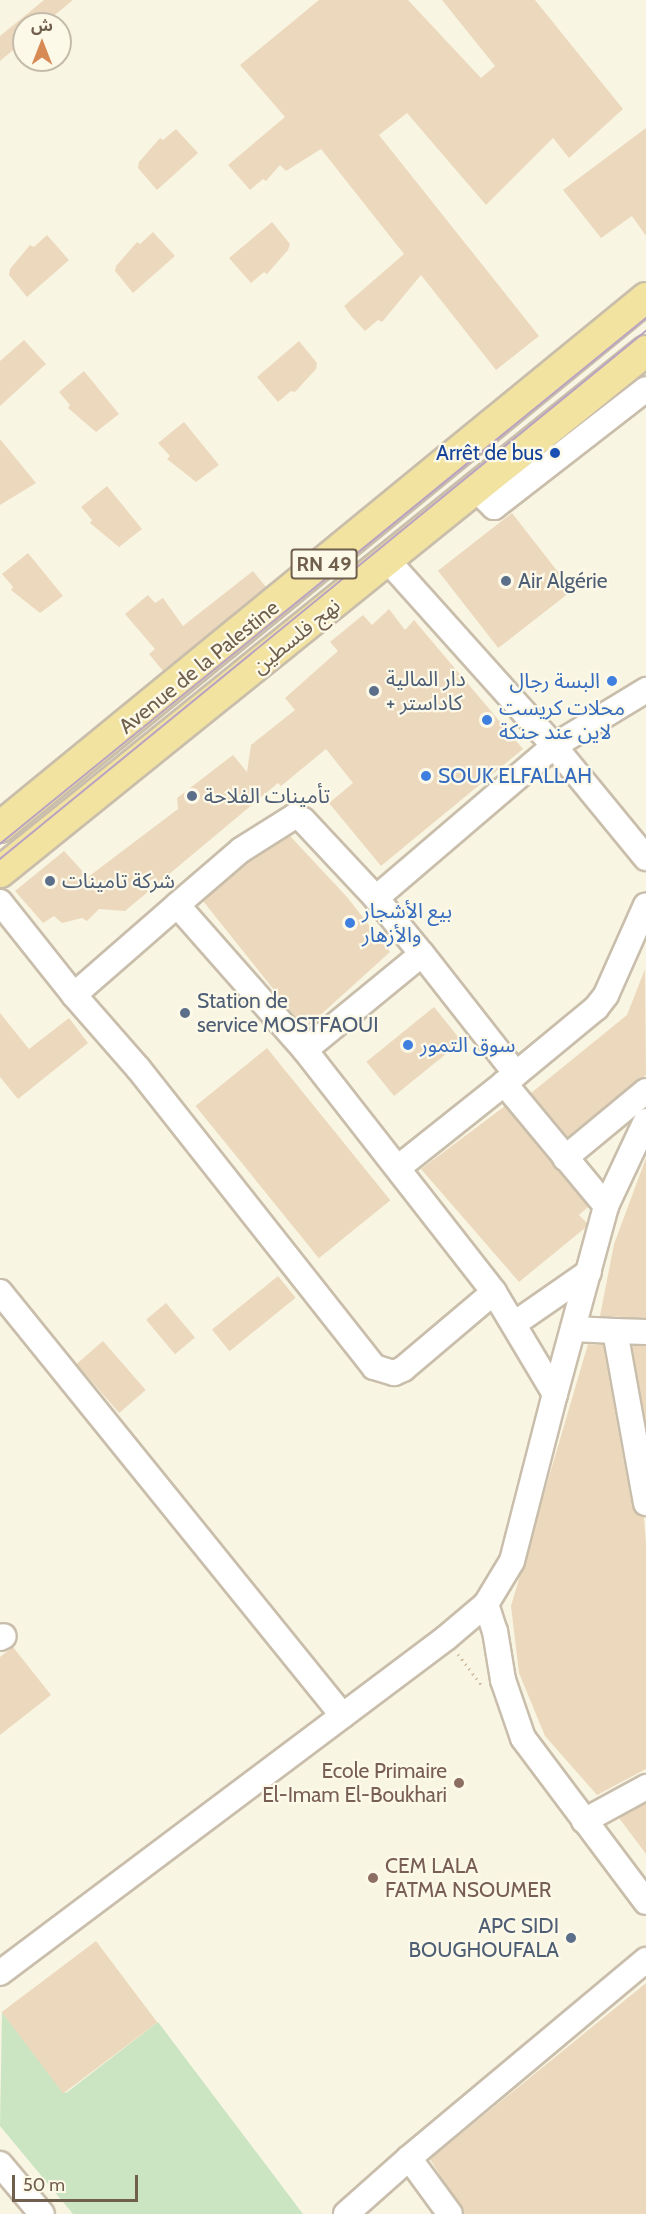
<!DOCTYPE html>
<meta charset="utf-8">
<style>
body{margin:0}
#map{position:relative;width:646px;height:2214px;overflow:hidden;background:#f9f5e3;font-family:Cabin,"Noto Sans Arabic",sans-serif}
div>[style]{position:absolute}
.green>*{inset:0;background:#cbe5c3}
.building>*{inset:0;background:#ecd9bd;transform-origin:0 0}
.path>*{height:3px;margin-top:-1.5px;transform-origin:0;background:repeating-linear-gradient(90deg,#d0bca1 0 1.5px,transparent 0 6px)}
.roads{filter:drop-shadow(2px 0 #c9beab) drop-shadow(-2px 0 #c9beab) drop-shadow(0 2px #c9beab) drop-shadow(0 -2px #c9beab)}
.minor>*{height:24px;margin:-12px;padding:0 12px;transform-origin:12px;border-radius:12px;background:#fff}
.major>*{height:30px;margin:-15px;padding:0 15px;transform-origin:15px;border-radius:15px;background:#f2e3a1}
.tram>*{height:1.5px;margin:-0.75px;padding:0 0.75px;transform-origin:0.75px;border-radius:0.75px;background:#b9a3c1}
.dots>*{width:16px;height:16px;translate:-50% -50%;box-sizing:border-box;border:3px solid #fdf9e9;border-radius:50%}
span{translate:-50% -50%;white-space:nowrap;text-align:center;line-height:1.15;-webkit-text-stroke:4.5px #fdf9e9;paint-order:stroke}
.shield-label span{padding:2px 4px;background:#fdf9e9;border:2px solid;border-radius:4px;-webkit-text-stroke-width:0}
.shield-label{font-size:20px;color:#6f5f4c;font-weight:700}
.transit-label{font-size:21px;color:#164399}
.right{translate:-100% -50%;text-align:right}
.service-label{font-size:21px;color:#4e5e75}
.left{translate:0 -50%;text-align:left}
.street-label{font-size:21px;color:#6f5f4c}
.shop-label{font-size:21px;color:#366cbe}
.education-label{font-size:21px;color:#785e54}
.north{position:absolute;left:12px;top:12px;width:60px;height:60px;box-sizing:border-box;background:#fdf9e9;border:2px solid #c4bbaa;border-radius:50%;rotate:0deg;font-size:16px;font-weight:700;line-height:24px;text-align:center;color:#6f5f4c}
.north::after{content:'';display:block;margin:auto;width:21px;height:27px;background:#d88a54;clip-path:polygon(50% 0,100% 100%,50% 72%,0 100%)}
.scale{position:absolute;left:12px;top:2175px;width:126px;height:27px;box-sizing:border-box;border:3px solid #6f5f4c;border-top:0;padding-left:8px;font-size:18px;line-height:21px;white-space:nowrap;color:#6f5f4c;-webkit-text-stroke:4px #fdf9e9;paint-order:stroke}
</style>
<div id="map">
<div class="green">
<div style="clip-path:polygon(2px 2012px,66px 2093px,158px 2022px,303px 2214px,73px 2214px,0 2126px)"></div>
</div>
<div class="building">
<div style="clip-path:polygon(44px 0,73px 0,44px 24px,24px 24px,24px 41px,0 61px,0 36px)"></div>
<div style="clip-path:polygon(319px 0,408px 0,481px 78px,495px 66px,442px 0,535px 0,623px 109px,569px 158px,553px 138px,486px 205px,407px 113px,379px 135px,539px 336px,496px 370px,421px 275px,382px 322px,378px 320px,365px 331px,352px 317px,344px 306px,404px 254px,321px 149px,286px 171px,280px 165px,266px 181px,263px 179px,250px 190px,228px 165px,285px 117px,240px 65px)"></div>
<div style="clip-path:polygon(646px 128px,646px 236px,632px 216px,601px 238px,563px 190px)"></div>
<div style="clip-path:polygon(176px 129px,198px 153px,157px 190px,138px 168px,139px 162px,160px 138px,163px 140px)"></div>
<div style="clip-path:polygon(272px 222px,290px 244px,288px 250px,267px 274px,264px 272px,251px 283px,229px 258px)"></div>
<div style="clip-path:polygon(153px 232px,175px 256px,133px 293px,115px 271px,116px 266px,137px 242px,140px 244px)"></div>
<div style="clip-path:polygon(47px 235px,69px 260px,27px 297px,9px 275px,10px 269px,30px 245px,34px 247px)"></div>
<div style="clip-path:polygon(24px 340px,46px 364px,0 406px,0 361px)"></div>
<div style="clip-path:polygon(299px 341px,317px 363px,316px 369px,295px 392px,291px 391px,278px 402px,257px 377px)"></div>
<div style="clip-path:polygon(84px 371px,119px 414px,96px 432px,68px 408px,70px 405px,59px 392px)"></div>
<div style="clip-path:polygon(184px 422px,219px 465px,196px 482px,167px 459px,170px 456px,158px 443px)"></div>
<div style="clip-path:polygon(0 439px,36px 483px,0 505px)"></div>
<div style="clip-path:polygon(107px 486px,142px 529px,119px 547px,90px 523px,92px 520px,81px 507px)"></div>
<div style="left:512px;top:513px;width:98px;height:94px;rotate:52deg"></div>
<div style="clip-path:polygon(28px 553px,63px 596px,40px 613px,11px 590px,13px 587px,2px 574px)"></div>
<div style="clip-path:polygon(253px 571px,266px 587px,163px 671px,149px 654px,155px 649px,125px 614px,148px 595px,155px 603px,163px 598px,183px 626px)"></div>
<div style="clip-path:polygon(389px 609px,405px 630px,414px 620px,523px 749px,381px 866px,329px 803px,353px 783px,326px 749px,281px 786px,278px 783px,125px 911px,99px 909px,87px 921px,82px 918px,62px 923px,54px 916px,43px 923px,15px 891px,64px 851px,88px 877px,178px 809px,177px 798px,233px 755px,247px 772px,251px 745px,295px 710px,285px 698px,338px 651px,330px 642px,363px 615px,372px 625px)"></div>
<div style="clip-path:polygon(290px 836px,347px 897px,390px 952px,305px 1029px,203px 901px,249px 861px)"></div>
<div style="clip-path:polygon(645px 969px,646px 1075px,568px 1137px,531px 1093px,627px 1015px)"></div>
<div style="left:434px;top:1007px;width:44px;height:87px;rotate:51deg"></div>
<div style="clip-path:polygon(0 1013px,29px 1049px,69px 1018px,88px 1043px,18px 1099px,0 1077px)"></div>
<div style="left:267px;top:1048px;width:196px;height:92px;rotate:51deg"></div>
<div style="clip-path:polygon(505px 1106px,588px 1207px,579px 1215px,587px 1223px,585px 1228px,519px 1282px,421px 1169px)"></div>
<div style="clip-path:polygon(646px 1158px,646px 1318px,600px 1316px,614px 1244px)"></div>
<div style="left:278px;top:1276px;width:28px;height:85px;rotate:51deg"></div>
<div style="left:166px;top:1303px;width:45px;height:26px;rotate:50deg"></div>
<div style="left:103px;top:1341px;width:65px;height:35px;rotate:49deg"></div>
<div style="clip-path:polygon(588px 1344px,603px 1345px,632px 1506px,644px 1517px,646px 1544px,646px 1769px,597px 1795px,545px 1736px,519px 1673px,511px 1606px)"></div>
<div style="clip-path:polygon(632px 1346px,646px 1346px,646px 1423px)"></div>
<div style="clip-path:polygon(13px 1647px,51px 1695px,0 1735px,0 1657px)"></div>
<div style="clip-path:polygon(646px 1803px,646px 1854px,619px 1818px)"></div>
<div style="left:96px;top:1941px;width:102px;height:118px;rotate:53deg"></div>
<div style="clip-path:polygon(646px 1983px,646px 2214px,464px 2214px,430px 2159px)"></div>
</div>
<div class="path">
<div style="left:458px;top:1654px;width:41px;rotate:52.9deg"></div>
</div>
<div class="roads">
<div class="minor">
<div style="left:477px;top:490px;width:24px;rotate:45deg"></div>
<div style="left:494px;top:507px;width:192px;rotate:-37.8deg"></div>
<div style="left:389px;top:562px;width:247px;rotate:48.1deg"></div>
<div style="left:554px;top:746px;width:145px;rotate:50.6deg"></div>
<div style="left:0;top:902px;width:119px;rotate:51.5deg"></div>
<div style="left:74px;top:995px;width:137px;rotate:-41.1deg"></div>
<div style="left:422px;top:954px;width:152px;rotate:51.9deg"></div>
<div style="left:516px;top:1074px;width:104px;rotate:-39.5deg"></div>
<div style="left:596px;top:1008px;width:16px;rotate:-52deg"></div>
<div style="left:606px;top:995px;width:98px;rotate:-66deg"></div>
<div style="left:74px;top:995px;width:97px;rotate:48.8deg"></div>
<div style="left:138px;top:1068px;width:381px;rotate:51.7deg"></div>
<div style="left:374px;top:1367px;width:21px;rotate:17deg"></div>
<div style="left:394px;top:1373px;width:10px;rotate:-24deg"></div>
<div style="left:403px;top:1369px;width:119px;rotate:-40.2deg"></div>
<div style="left:305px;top:1050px;width:193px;rotate:-131.4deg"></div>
<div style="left:177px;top:905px;width:84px;rotate:-40.7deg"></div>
<div style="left:241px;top:850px;width:64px;rotate:-32.2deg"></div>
<div style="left:295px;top:816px;width:9px;rotate:27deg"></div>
<div style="left:303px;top:820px;width:107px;rotate:46.9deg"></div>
<div style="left:504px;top:1083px;width:160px;rotate:50.3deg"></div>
<div style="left:565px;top:1158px;width:105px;rotate:-39.6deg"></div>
<div style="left:399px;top:1167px;width:149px;rotate:-38.5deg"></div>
<div style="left:0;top:1292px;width:545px;rotate:51.03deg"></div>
<div style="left:514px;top:1324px;width:91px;rotate:-34.7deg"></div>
<div style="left:573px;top:1329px;width:42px;rotate:2.7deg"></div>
<div style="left:615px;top:1331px;width:175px;rotate:79.8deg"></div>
<div style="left:615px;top:1331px;width:31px;rotate:2deg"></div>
<div style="left:555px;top:1394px;width:195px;rotate:-74.8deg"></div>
<div style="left:606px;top:1206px;width:94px;rotate:-64.8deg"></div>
<div style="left:486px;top:1604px;width:28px;rotate:72deg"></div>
<div style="left:495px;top:1631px;width:50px;rotate:80.7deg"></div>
<div style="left:503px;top:1680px;width:61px;rotate:71deg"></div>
<div style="left:523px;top:1738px;width:205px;rotate:53.1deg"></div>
<div style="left:0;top:1638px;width:4px;rotate:-27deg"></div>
<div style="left:584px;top:1821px;width:71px;rotate:-28.7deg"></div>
<div style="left:0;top:1973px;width:558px;rotate:-36.91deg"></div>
<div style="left:446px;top:1638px;width:52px;rotate:-40.4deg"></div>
<div style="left:486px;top:1604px;width:50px;rotate:-58.8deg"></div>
<div style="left:512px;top:1561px;width:172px;rotate:-75.6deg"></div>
<div style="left:555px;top:1394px;width:119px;rotate:-120.9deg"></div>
<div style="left:494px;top:1292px;width:307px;rotate:-128deg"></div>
<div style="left:305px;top:1050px;width:151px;rotate:-39.4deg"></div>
<div style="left:422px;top:954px;width:72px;rotate:-129.4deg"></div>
<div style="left:376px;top:898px;width:234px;rotate:-40.5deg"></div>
<div style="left:554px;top:746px;width:108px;rotate:-31.3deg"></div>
<div style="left:409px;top:2158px;width:309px;rotate:-39.9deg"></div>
<div style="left:0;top:2164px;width:65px;rotate:50deg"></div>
<div style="left:346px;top:2214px;width:84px;rotate:-41.6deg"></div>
<div style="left:409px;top:2158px;width:69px;rotate:53.8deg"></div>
</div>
<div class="major">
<div style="left:0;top:827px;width:835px;rotate:-39.31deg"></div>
<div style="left:0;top:872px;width:830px;rotate:-38.89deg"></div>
</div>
</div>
<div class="tram">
<div style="left:0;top:844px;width:833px;rotate:-39.15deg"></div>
<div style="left:0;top:859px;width:834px;rotate:-39.26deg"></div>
</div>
<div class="dots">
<div style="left:555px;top:453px;background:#1a4fb4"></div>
<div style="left:506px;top:581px;background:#5c6f8a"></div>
<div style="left:612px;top:681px;background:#3f7fe0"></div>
<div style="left:374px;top:691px;background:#5c6f8a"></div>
<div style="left:487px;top:720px;background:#3f7fe0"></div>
<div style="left:426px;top:776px;background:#3f7fe0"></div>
<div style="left:192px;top:796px;background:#5c6f8a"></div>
<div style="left:50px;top:881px;background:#5c6f8a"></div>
<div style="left:350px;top:923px;background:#3f7fe0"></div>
<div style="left:185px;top:1013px;background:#5c6f8a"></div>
<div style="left:408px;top:1045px;background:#3f7fe0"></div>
<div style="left:459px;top:1783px;background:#8d6e63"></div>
<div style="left:373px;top:1878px;background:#8d6e63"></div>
<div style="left:571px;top:1938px;background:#5c6f8a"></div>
</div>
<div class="shield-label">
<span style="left:324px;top:564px">RN 49</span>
</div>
<div class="transit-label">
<span class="right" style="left:543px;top:453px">Arrêt de bus</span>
</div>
<div class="service-label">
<span class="left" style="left:518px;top:581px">Air Algérie</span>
<span class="left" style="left:386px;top:691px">دار المالية<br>+ كاداستر</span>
<span class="left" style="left:204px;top:796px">تأمينات الفلاحة</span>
<span class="left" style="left:62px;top:881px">شركة تامينات</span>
<span class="left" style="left:197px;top:1013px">Station de<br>service MOSTFAOUI</span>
<span class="right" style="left:559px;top:1938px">APC SIDI<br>BOUGHOUFALA</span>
</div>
<div class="street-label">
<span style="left:296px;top:636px;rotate:-39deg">نهج فلسطين</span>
<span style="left:199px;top:667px;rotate:-39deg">Avenue de la Palestine</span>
</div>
<div class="shop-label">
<span class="right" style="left:600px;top:681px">البسة رجال</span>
<span class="left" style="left:499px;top:720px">محلات كريست<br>لاين عند حنكة</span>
<span class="left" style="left:438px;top:776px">SOUK ELFALLAH</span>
<span class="left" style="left:362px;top:923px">بيع الأشجار<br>والأزهار</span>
<span class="left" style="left:420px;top:1045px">سوق التمور</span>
</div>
<div class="education-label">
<span class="right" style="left:447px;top:1783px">Ecole Primaire<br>El-Imam El-Boukhari</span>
<span class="left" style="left:385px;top:1878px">CEM LALA<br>FATMA NSOUMER</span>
</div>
<div class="north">ش</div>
<div class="scale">50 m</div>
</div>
